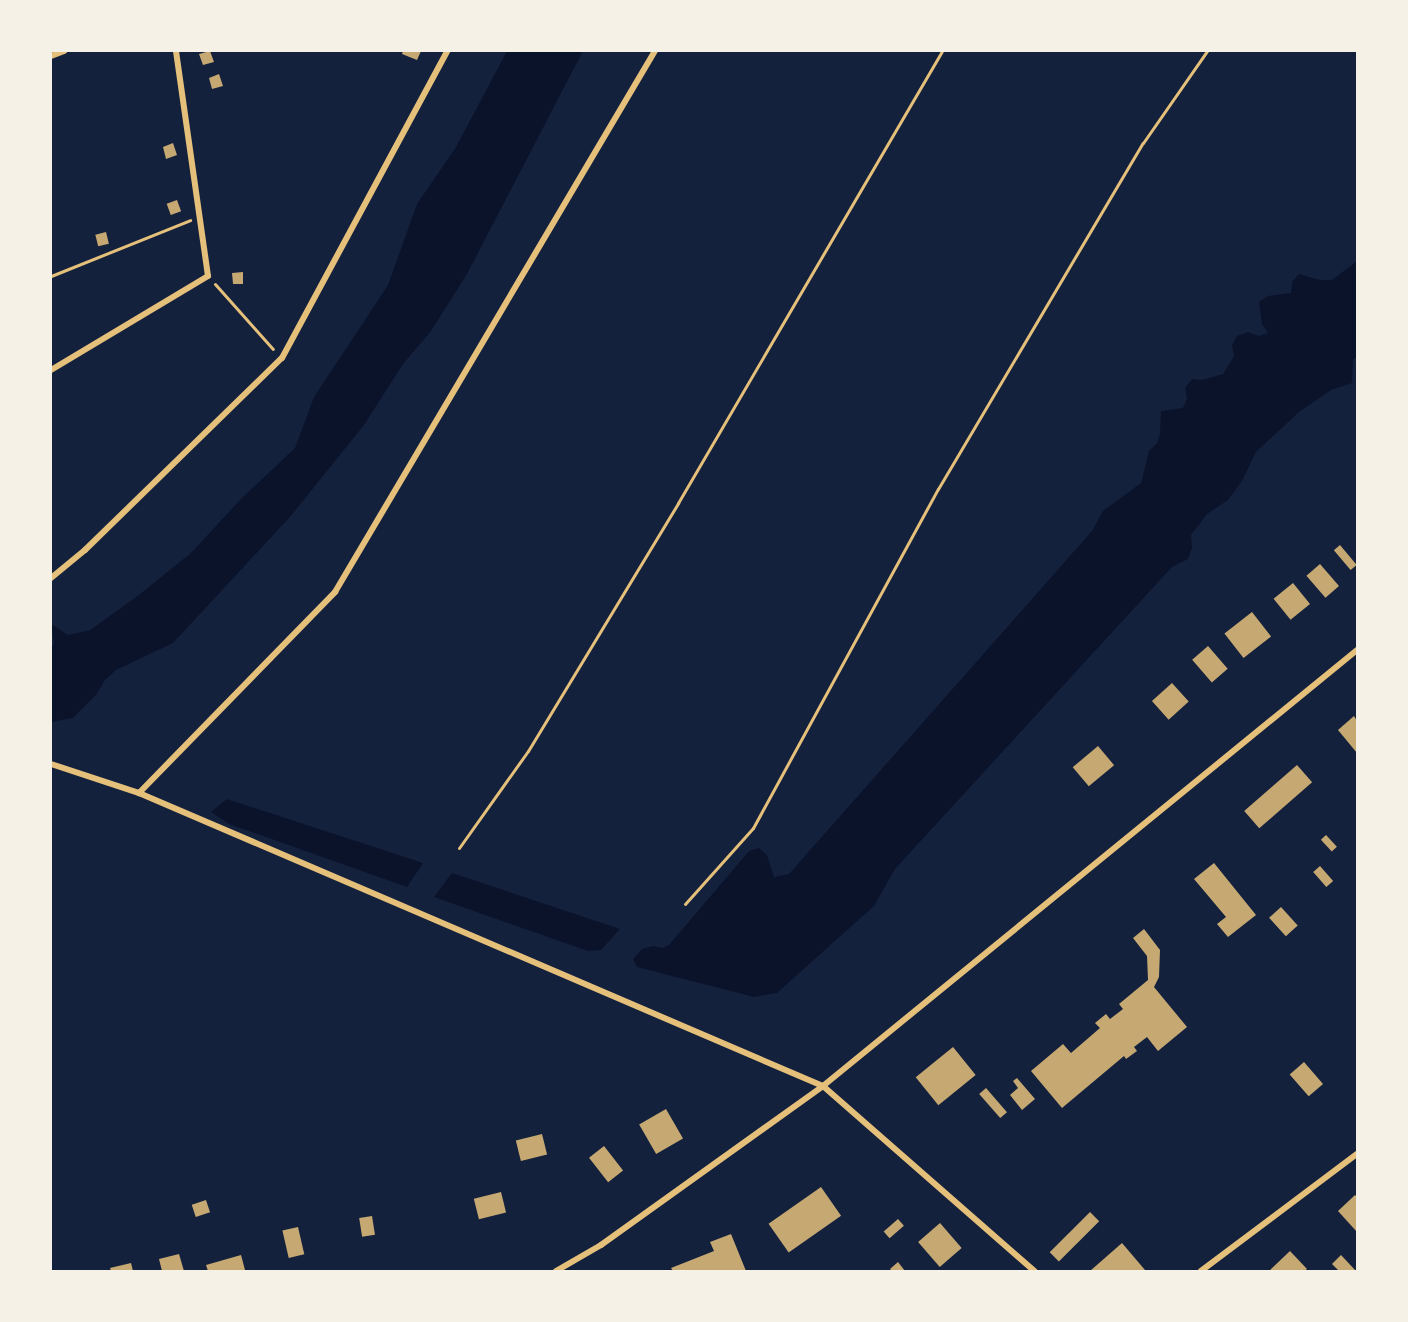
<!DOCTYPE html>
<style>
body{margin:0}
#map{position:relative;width:1408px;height:1322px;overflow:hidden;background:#14213d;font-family:"Noto Serif",serif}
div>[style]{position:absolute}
.water>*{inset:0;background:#0b132b}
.building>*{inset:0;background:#c6a872;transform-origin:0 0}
.path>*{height:3px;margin:-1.5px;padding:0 1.5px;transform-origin:1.5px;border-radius:1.5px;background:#e5c07b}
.minor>*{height:6px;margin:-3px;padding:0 3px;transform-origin:3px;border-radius:3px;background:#e5c07b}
span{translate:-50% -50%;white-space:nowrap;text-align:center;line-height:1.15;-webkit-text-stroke:5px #f6f1e7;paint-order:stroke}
.frame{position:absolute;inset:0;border:52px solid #f6f1e7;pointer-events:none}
</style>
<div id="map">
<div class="water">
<div style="clip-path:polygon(507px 51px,583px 51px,467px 274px,431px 331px,403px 364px,364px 425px,290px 517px,173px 643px,116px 670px,105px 680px,96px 695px,73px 718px,51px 722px,51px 647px,54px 644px,51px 624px,68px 635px,90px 630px,135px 598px,191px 553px,240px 500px,295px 448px,314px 397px,388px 285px,417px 204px,456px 147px)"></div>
<div style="clip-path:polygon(1357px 261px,1357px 357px,1353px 359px,1352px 383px,1331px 390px,1299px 412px,1256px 452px,1242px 481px,1228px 500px,1207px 514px,1191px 535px,1192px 548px,1188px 559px,1172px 567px,895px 869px,874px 906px,777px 993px,754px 997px,637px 967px,633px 959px,642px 949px,653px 946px,663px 948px,669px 945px,749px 851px,759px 848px,767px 855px,774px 877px,789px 874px,1092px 531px,1103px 511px,1141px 483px,1149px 451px,1157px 443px,1160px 433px,1161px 411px,1183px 408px,1187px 398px,1185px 388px,1192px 379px,1202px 380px,1223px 374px,1234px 356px,1232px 345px,1237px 336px,1248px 332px,1259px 336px,1268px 333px,1262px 324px,1259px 302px,1268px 296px,1291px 293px,1292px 282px,1299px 274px,1320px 280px,1332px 280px)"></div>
<div style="clip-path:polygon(227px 799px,423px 863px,407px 887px,229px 824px,211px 812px)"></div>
<div style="clip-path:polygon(452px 873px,620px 929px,601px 950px,588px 951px,434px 897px)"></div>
</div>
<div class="building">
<div style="clip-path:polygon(210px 51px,214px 62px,203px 65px,199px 54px)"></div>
<div style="clip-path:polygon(403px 51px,421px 51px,417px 60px,402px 54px)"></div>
<div style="clip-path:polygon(219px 74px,223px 86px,212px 89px,209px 78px)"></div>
<div style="clip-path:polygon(173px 143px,177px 155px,166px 159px,163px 147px)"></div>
<div style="left:177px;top:200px;width:12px;height:11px;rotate:70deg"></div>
<div style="left:106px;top:232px;width:12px;height:11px;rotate:76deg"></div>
<div style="clip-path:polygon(243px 272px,243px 284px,233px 284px,232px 273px)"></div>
<div style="left:1340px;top:545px;width:26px;height:8px;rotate:50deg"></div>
<div style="left:1320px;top:564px;width:29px;height:18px;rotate:49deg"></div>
<div style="left:1293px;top:583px;width:27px;height:25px;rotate:51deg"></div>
<div style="left:1252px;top:612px;width:31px;height:35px;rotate:52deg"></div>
<div style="left:1208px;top:646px;width:30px;height:21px;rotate:49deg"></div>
<div style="left:1172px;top:683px;width:25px;height:27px;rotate:48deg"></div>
<div style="clip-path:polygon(1354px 716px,1357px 721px,1357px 753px,1338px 730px)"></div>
<div style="left:1098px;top:746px;width:25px;height:33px;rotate:50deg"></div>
<div style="left:1297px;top:765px;width:23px;height:70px;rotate:49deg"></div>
<div style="left:1326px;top:835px;width:16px;height:7px;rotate:47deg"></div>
<div style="clip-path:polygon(1214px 863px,1256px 915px,1228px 937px,1217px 924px,1226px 917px,1194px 879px)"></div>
<div style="left:1320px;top:866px;width:20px;height:9px;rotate:49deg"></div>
<div style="left:1281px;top:907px;width:25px;height:16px;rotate:48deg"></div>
<div style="clip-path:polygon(1144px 929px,1160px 950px,1159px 977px,1154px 987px,1187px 1027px,1158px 1051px,1147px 1037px,1134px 1047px,1137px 1051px,1126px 1059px,1124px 1056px,1062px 1108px,1031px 1071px,1063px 1044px,1071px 1053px,1100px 1028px,1095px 1023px,1106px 1014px,1110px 1019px,1123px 1009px,1119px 1004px,1148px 980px,1147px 956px,1133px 938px)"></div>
<div style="left:953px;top:1047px;width:36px;height:48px;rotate:51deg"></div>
<div style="left:1304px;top:1062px;width:29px;height:19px;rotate:49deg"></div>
<div style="clip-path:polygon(1017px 1078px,1035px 1099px,1022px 1110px,1010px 1095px,1018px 1088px,1013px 1081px)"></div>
<div style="left:986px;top:1088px;width:32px;height:9px;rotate:49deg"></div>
<div style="left:666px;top:1109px;width:34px;height:31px;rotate:60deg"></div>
<div style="left:542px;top:1134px;width:21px;height:27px;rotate:76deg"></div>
<div style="left:604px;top:1146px;width:31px;height:19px;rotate:52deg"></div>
<div style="left:821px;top:1187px;width:35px;height:64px;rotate:55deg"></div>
<div style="left:501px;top:1192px;width:21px;height:28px;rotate:76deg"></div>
<div style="clip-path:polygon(1355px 1195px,1357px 1197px,1357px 1232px,1338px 1211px)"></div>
<div style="left:206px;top:1200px;width:13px;height:15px;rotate:72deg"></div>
<div style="left:1090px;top:1212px;width:13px;height:57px;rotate:45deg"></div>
<div style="left:372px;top:1216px;width:19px;height:13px;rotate:81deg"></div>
<div style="left:898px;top:1219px;width:9px;height:19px;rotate:49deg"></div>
<div style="left:940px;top:1223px;width:33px;height:29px;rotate:49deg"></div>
<div style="left:298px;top:1227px;width:28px;height:16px;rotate:77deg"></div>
<div style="clip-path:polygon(731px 1234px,746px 1271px,673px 1271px,671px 1268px,714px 1251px,710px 1242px)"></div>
<div style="clip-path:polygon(1122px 1243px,1145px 1270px,1090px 1271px)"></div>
<div style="clip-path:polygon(1290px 1251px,1307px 1269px,1304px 1271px,1269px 1271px)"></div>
<div style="clip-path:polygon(179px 1254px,184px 1271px,162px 1271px,159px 1259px)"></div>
<div style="clip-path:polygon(241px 1255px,245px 1270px,208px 1271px,206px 1265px)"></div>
<div style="clip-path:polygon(1341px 1255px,1356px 1271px,1339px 1271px,1332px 1264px)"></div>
<div style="clip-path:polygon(898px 1262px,905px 1271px,892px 1271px,890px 1269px)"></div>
<div style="clip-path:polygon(131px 1263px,133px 1271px,111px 1271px,110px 1268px)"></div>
</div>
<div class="path">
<div style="left:51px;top:276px;width:150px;rotate:-21.9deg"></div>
<div style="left:215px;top:284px;width:87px;rotate:48.3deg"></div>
<div style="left:459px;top:848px;width:119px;rotate:-54.6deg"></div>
<div style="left:528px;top:751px;width:290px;rotate:-58.8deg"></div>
<div style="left:678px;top:503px;width:523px;rotate:-59.71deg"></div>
<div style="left:685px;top:904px;width:102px;rotate:-48.2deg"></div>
<div style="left:753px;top:828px;width:386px;rotate:-61.4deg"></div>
<div style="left:938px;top:489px;width:402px;rotate:-59.4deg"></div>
<div style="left:1143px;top:143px;width:112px;rotate:-55.2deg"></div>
</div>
<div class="minor">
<div style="left:51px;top:56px;width:14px;rotate:-21deg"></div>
<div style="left:51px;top:370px;width:183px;rotate:-30.9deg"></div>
<div style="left:208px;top:276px;width:227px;rotate:-98.1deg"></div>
<div style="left:51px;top:578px;width:44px;rotate:-39.5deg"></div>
<div style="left:85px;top:550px;width:275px;rotate:-44.3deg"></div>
<div style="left:282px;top:358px;width:349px;rotate:-61.7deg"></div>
<div style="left:51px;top:764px;width:93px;rotate:18.2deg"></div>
<div style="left:139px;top:793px;width:744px;rotate:23.19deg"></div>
<div style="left:823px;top:1086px;width:281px;rotate:41.2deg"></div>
<div style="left:139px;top:793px;width:281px;rotate:-45.7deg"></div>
<div style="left:335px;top:592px;width:629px;rotate:-59.4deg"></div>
<div style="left:556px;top:1271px;width:52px;rotate:-30deg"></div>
<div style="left:601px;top:1245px;width:273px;rotate:-35.6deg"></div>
<div style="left:823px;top:1086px;width:689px;rotate:-39.23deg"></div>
<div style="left:1201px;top:1271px;width:195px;rotate:-36.9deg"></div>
</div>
<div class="frame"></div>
</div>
